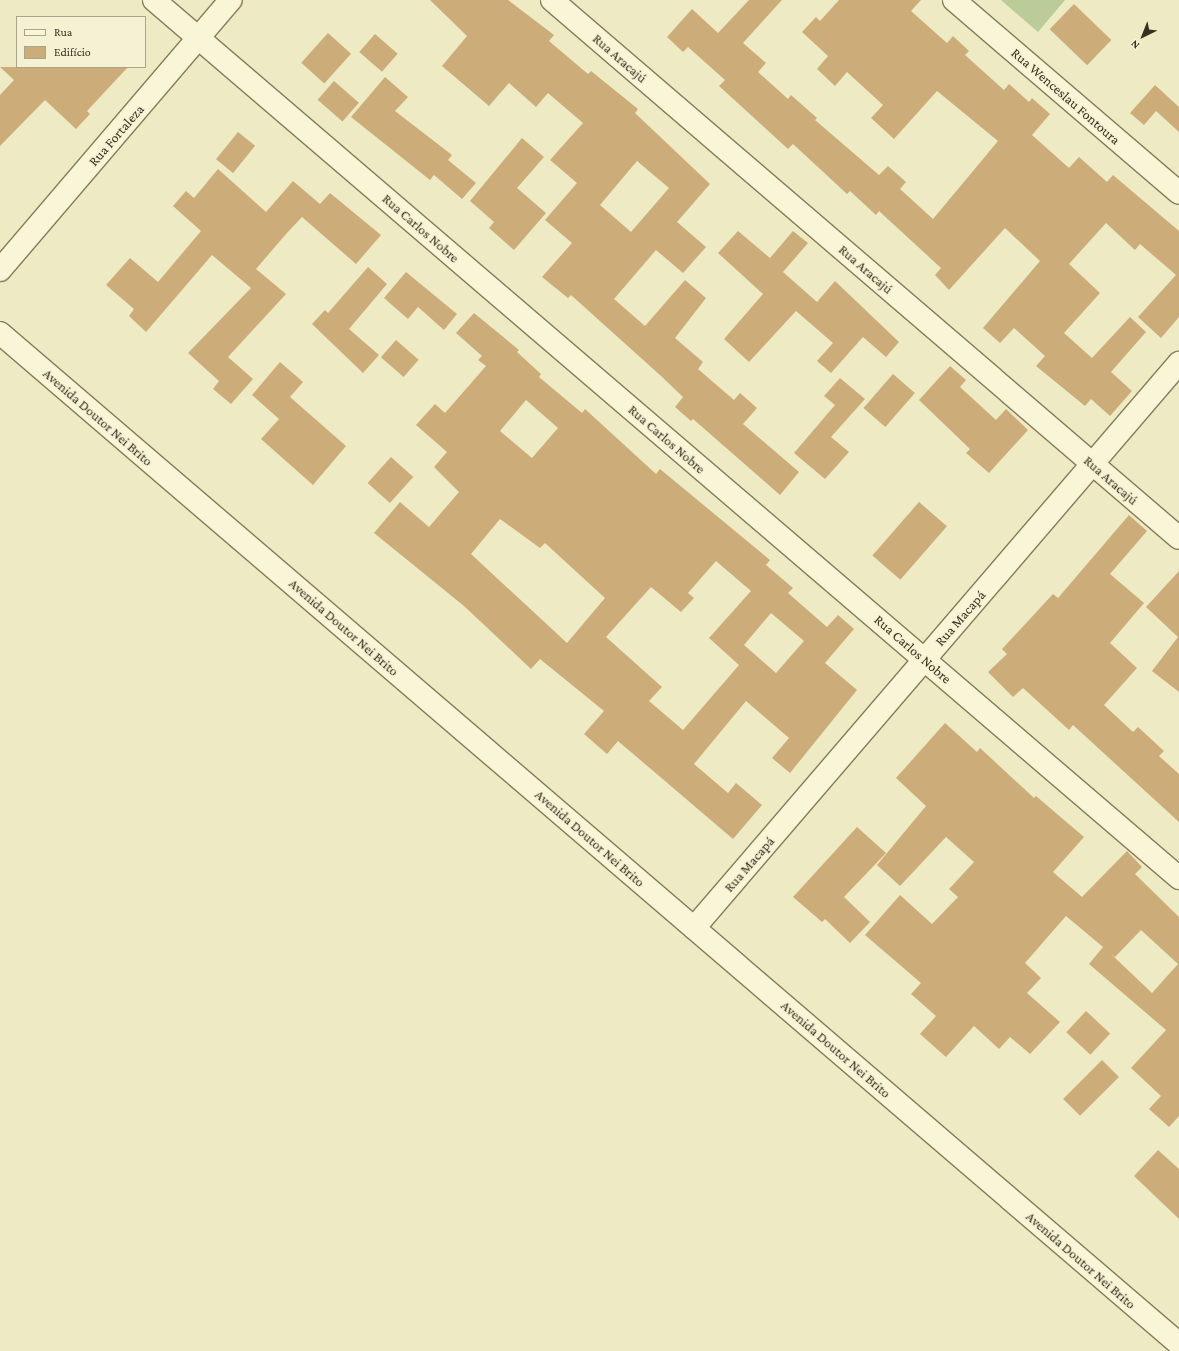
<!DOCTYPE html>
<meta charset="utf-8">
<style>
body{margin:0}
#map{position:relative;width:1179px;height:1351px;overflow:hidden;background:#eeeac4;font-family:"Crimson Pro",serif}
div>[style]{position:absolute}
.green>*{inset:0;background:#bbcc98}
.building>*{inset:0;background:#ccad7a;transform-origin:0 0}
.roads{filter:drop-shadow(1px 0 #887c5b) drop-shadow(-1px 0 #887c5b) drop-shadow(0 1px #887c5b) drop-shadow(0 -1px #887c5b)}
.minor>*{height:22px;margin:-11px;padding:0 11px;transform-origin:11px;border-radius:11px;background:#f9f5d7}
.secondary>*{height:22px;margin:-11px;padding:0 11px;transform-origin:11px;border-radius:11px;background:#f9f5d7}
span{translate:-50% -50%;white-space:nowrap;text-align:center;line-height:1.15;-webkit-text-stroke:3px #f5f2d4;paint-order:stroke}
.street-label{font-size:14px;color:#38301e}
.legend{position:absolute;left:16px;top:16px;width:130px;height:52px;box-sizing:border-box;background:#f5f2d4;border:1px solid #a9a48b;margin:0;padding:5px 7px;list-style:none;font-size:12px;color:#38301e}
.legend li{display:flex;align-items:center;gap:8px;height:20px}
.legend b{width:20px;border:1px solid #a9a48b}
.north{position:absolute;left:1123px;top:16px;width:40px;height:40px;-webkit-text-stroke:3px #f5f2d4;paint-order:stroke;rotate:223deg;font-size:11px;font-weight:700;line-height:16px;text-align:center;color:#38301e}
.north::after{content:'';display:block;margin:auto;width:14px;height:18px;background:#38301e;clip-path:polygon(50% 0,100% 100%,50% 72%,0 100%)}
</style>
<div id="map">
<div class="green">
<div style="clip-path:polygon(1001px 0,1065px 0,1038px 32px)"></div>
</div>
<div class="building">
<div style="clip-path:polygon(evenodd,430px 0,508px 0,554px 35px,549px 41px,588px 74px,591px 71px,638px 109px,635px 113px,710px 184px,677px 222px,706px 247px,683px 273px,656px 250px,614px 299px,645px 326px,685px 280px,706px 298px,675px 338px,703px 362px,698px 369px,734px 400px,740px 393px,757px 408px,743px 424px,799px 472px,780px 495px,693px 419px,691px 421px,675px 407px,683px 397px,661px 376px,571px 295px,568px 298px,542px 277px,572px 243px,545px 220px,577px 183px,550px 160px,583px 123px,548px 93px,536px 107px,509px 83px,489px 106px,442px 66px,467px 36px,430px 0,637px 161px,669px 188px,631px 232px,600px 205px,637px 161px)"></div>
<div style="clip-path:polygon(749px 0,782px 0,743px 43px,766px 63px,758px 72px,788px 99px,791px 95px,817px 118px,815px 120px,879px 175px,888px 166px,906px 182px,900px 189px,933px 219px,998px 141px,937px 91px,894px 139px,871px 118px,883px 105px,847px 72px,835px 86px,817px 69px,828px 56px,802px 32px,816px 17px,820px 21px,839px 0,921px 0,911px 11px,947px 43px,953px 36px,969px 51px,965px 55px,1004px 90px,1009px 84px,1029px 102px,1032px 98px,1050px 114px,1032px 135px,1069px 168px,1079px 157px,1107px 182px,1113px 175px,1179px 231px,1179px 317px,1161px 338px,1138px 317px,1176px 275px,1140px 244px,1135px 250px,1106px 223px,1069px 264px,1100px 293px,1064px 333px,1092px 358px,1130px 317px,1146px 332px,1111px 372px,1132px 391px,1110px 416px,1091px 399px,1085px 406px,1036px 366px,1045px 356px,1014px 328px,1000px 343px,983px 328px,1040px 261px,1005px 228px,949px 290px,935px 275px,941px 268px,879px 211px,876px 215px,850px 191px,847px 194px,793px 144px,788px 149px,719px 86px,725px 80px,688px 47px,683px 52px,667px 37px,692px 9px,718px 33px)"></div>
<div style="left:1074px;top:4px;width:52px;height:35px;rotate:44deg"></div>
<div style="left:328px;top:33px;width:31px;height:40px;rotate:42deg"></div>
<div style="left:375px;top:34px;width:30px;height:24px;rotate:41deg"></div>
<div style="clip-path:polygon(0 67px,128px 67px,87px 111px,90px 114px,76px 129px,45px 100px,0 146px,0 95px,14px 80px)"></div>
<div style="clip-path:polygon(385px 77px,408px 97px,395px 111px,452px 155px,448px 160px,476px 183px,462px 199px,434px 175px,430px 180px,351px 117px)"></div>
<div style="left:334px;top:81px;width:33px;height:25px;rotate:41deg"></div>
<div style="clip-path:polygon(1155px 85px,1179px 107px,1179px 132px,1156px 111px,1144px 125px,1130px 113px)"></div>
<div style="left:238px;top:132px;width:22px;height:35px;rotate:39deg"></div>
<div style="clip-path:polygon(522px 138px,544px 157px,517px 188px,546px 213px,514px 250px,489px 228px,494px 222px,470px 201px)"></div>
<div style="clip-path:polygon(218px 169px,266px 212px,293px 181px,320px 204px,330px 193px,381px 235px,356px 264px,302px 217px,286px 234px,256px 269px,286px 294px,228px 357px,253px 379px,231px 404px,213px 389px,219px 381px,188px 353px,251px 288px,212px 255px,146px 332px,129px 316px,134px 309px,106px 285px,130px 258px,158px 282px,201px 231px,173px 206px,186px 191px,194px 198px)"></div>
<div style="clip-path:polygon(738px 231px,770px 258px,793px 231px,808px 243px,783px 272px,817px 302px,835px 281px,899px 342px,886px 357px,863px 337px,831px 373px,817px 361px,833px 343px,796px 311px,749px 362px,724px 339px,763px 294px,718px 253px)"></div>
<div style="clip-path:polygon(368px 267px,387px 284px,349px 329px,379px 355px,363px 373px,312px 324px,325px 310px,328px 313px)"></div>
<div style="clip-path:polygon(406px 272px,457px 314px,444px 330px,418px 307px,408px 319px,384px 298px)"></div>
<div style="clip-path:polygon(evenodd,474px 313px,519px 350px,517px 352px,541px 374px,539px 377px,582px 413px,585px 409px,656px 474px,660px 469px,770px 560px,766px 565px,793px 588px,788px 593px,827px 627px,838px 615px,854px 629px,825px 663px,857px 690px,790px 773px,772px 758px,789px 738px,746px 701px,694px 764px,728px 793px,736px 783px,762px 805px,733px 839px,618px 741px,607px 754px,584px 734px,604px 711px,540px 659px,531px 669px,464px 606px,374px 533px,400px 502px,429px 527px,459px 492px,434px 467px,447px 452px,416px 425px,435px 404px,445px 413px,486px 366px,478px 360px,482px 356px,456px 333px,474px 313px,526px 400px,558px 428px,532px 458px,500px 431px,526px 400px,474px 313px,500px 519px,540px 548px,545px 543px,605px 598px,567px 643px,471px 554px,500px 519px,474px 313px,716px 561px,751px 591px,709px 638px,739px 665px,683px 730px,649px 701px,662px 687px,606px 637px,651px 587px,681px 612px,694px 598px,688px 593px,716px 561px,474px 313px,771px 613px,804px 641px,776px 673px,744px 645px,771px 613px)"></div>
<div style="left:396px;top:340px;width:30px;height:23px;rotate:41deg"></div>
<div style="clip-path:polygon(280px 362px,303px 382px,290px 397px,346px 446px,313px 485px,261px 439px,279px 419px,252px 395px)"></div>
<div style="clip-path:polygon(950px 366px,966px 380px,960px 387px,996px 420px,1006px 409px,1028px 430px,989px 473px,966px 453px,970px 449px,919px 400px)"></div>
<div style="left:893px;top:374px;width:29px;height:45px;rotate:41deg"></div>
<div style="clip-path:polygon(840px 378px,865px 399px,831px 437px,849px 452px,825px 479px,794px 453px,835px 405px,824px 396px)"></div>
<div style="left:391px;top:457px;width:30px;height:35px;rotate:42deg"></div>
<div style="left:919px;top:502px;width:37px;height:71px;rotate:41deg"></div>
<div style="clip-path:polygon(1129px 515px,1147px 531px,1110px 574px,1144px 603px,1110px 643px,1137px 668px,1104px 705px,1133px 732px,1138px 727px,1164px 751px,1159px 756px,1179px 774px,1179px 822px,1073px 725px,1069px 730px,1023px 688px,1013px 697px,988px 672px,1007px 654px,1002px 649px,1053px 594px,1058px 598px)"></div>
<div style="clip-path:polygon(1179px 571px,1179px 692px,1152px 671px,1178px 637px,1146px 607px)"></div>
<div style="clip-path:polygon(evenodd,945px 723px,977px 752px,980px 748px,1034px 798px,1036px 796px,1084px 837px,1053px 872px,1082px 897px,1127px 851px,1142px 867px,1135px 874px,1179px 917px,1179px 1116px,1169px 1127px,1149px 1109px,1161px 1096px,1131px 1068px,1166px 1030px,1089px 964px,1103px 947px,1066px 916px,1025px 963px,1041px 978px,1027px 993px,1060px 1022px,1030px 1054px,1010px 1037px,999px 1049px,974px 1026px,946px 1057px,920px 1034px,936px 1016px,911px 994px,921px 983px,865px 935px,900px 895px,932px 924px,958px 897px,949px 889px,974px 862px,946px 837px,900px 886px,877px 865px,926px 806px,896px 778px,945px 723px,1141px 930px,1178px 964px,1152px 993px,1111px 954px,1115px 957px,1141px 930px)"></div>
<div style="clip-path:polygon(857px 827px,886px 853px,844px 897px,870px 922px,850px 943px,825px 919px,822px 922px,793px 897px)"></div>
<div style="left:1086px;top:1011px;width:33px;height:29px;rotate:43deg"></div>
<div style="left:1102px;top:1060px;width:24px;height:55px;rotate:45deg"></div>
<div style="clip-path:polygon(1158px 1150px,1179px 1169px,1179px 1219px,1134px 1176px)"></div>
</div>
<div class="roads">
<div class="minor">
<div style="left:154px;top:0;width:1350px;rotate:40.58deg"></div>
<div style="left:552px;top:0;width:826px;rotate:40.63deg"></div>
<div style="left:954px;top:0;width:296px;rotate:40.6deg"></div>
<div style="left:0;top:270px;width:355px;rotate:-49.5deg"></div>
<div style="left:694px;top:928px;width:745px;rotate:-49.36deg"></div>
</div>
<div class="secondary">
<div style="left:0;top:333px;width:1553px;rotate:40.61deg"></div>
</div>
</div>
<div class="street-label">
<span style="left:620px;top:58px;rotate:41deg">Rua Aracajú</span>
<span style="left:1066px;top:96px;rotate:41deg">Rua Wenceslau Fontoura</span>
<span style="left:116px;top:135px;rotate:-49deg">Rua Fortaleza</span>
<span style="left:421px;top:228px;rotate:41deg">Rua Carlos Nobre</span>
<span style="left:866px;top:269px;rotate:41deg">Rua Aracajú</span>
<span style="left:98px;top:417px;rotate:41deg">Avenida Doutor Nei Brito</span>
<span style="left:667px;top:439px;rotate:41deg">Rua Carlos Nobre</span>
<span style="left:1111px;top:480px;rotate:41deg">Rua Aracajú</span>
<span style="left:960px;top:618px;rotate:-49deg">Rua Macapá</span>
<span style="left:344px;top:627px;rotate:41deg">Avenida Doutor Nei Brito</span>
<span style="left:913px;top:649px;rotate:41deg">Rua Carlos Nobre</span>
<span style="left:590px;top:838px;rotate:41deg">Avenida Doutor Nei Brito</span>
<span style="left:749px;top:864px;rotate:-49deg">Rua Macapá</span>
<span style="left:836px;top:1049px;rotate:41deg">Avenida Doutor Nei Brito</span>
<span style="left:1081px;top:1260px;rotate:41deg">Avenida Doutor Nei Brito</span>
</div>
<ul class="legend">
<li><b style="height:5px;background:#f9f5d7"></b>Rua</li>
<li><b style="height:11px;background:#ccad7a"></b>Edifício</li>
</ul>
<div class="north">N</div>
</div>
